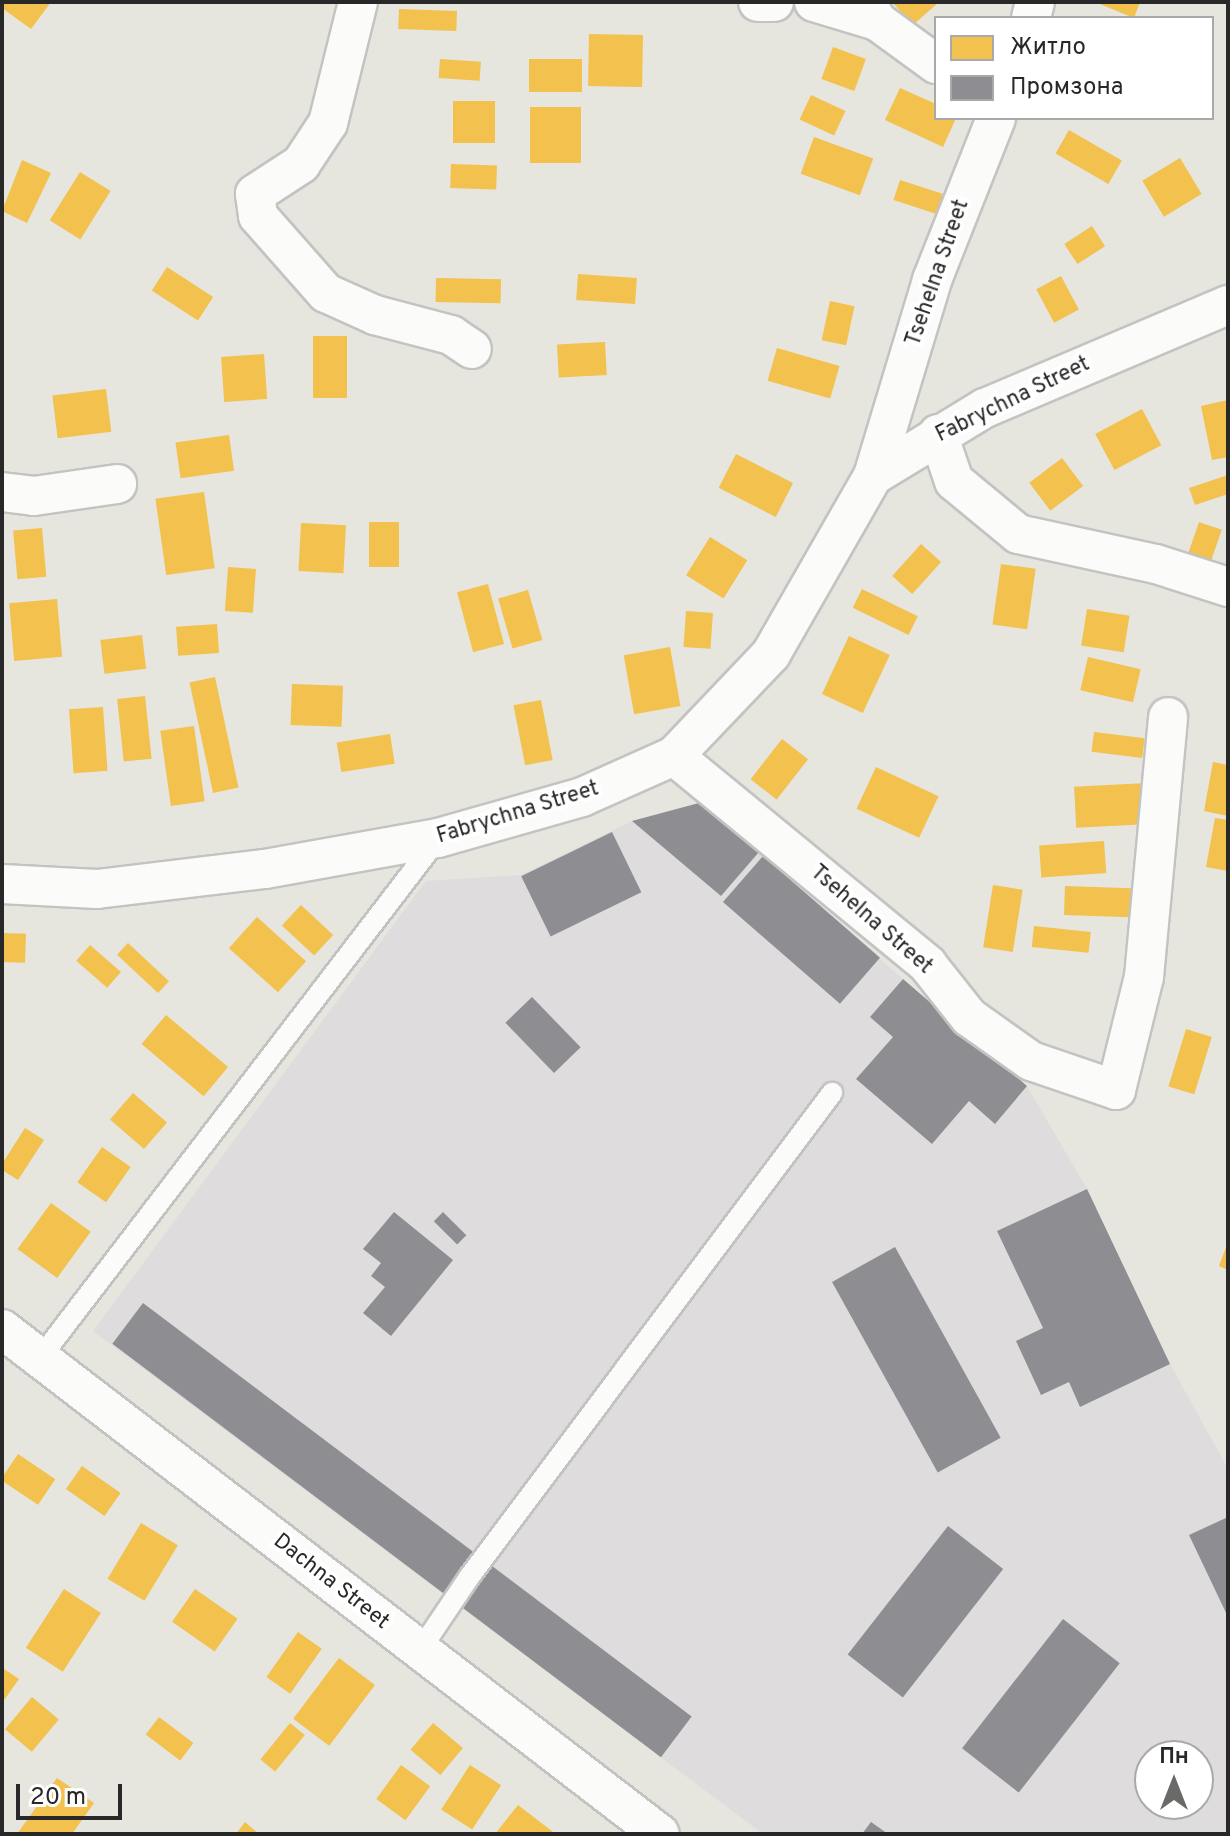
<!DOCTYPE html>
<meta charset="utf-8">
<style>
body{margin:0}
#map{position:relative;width:1230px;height:1836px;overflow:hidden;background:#e6e5de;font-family:Overpass,sans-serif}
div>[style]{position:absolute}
.industrial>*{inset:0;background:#dedcdd}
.homes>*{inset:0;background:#f2c14e;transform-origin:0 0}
.industry>*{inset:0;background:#8d8d92;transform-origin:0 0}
.roads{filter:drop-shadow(2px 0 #c4c3c3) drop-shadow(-2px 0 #c4c3c3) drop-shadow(0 2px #c4c3c3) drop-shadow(0 -2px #c4c3c3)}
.lane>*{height:20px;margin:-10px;padding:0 10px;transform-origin:10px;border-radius:10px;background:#fbfbfa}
.street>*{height:38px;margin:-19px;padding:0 19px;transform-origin:19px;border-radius:19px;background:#fbfbfa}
span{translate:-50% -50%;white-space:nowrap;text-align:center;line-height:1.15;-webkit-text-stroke:8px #fff;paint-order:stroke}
.street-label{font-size:22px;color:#282828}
.frame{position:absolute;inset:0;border:4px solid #282828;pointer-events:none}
.legend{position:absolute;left:934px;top:16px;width:280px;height:104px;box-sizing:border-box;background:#fff;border:2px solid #a9a9a9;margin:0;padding:10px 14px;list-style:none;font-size:24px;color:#282828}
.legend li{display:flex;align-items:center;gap:16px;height:40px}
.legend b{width:40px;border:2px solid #a9a9a9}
.north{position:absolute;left:1134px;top:1740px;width:80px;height:80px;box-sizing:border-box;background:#fff;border:2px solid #a9a9a9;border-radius:50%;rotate:0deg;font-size:22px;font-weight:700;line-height:32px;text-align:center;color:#282828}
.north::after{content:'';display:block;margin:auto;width:28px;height:36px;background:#6a6a68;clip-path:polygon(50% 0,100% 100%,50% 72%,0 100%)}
.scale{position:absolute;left:16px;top:1784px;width:106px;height:36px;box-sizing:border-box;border:4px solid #282828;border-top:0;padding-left:10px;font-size:24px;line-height:28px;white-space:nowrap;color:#282828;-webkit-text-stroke:6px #fff;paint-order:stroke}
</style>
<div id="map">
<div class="industrial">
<div style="clip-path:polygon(evenodd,699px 803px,1027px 1086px,1087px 1189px,1170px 1364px,1228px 1469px,1228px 1834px,763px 1834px,93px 1331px,426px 881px,521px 875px,632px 821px,699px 803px,1150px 1756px,1198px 1756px,1198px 1804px,1150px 1804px,1150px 1756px)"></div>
</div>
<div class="homes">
<div style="clip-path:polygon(2px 2px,51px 2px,31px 29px,2px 8px)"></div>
<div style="clip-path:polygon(892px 2px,939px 2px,913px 25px)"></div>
<div style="clip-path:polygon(1095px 2px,1140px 2px,1134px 18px)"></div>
<div style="left:399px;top:9px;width:58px;height:20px;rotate:2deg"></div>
<div style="left:589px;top:34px;width:54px;height:52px;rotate:1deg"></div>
<div style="left:833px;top:47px;width:35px;height:34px;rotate:20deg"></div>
<div style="left:440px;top:59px;width:41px;height:19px;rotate:4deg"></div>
<div style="left:529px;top:59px;width:53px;height:33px"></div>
<div style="clip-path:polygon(900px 88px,936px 104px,936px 118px,956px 118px,943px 147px,885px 120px)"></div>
<div style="left:811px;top:95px;width:38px;height:27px;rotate:25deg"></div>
<div style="left:453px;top:101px;width:42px;height:42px"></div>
<div style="left:530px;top:107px;width:51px;height:56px"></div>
<div style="left:1069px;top:130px;width:61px;height:27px;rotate:30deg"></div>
<div style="left:814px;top:137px;width:63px;height:39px;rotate:20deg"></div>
<div style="left:1180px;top:158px;width:42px;height:44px;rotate:59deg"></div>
<div style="clip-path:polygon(22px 160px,51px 173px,27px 223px,2px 211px)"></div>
<div style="left:451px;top:164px;width:46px;height:24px;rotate:2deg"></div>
<div style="left:80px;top:172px;width:36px;height:57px;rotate:32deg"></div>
<div style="left:900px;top:180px;width:47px;height:21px;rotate:18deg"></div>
<div style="left:1092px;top:226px;width:24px;height:33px;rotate:57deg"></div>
<div style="left:167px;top:267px;width:55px;height:28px;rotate:33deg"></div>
<div style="left:578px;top:274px;width:59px;height:26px;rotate:4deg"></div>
<div style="left:1061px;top:276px;width:38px;height:28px;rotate:62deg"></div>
<div style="left:436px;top:278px;width:65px;height:24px;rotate:1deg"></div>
<div style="left:830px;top:301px;width:25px;height:40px;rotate:12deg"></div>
<div style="left:313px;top:336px;width:34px;height:62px"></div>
<div style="left:605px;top:342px;width:33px;height:48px;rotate:87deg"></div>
<div style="left:777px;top:348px;width:65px;height:34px;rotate:16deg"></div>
<div style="left:264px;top:354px;width:45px;height:43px;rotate:86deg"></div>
<div style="left:106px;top:389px;width:43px;height:54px;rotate:83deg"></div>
<div style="clip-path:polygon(1228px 400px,1228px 457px,1212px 460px,1201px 406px)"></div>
<div style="left:1142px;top:409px;width:41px;height:53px;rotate:62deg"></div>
<div style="left:229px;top:435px;width:36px;height:54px;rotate:82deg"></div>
<div style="left:736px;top:454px;width:64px;height:38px;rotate:27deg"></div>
<div style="left:1062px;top:458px;width:35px;height:41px;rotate:53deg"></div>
<div style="clip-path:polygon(1228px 475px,1228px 494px,1195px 505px,1189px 488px)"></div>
<div style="left:204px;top:492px;width:77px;height:49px;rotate:82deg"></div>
<div style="left:369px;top:522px;width:30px;height:45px"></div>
<div style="left:1199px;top:522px;width:24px;height:39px;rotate:19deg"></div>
<div style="left:301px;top:523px;width:45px;height:48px;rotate:3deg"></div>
<div style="left:42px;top:528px;width:49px;height:29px;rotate:85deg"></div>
<div style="left:710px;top:537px;width:44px;height:45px;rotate:32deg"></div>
<div style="left:921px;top:544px;width:27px;height:43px;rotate:42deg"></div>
<div style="left:1001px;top:564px;width:35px;height:61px;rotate:8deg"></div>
<div style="left:228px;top:567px;width:28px;height:44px;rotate:4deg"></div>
<div style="left:488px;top:584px;width:62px;height:32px;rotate:75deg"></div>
<div style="left:862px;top:589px;width:62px;height:21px;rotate:26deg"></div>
<div style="left:528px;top:590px;width:52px;height:31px;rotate:74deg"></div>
<div style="left:57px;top:599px;width:58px;height:48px;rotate:85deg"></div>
<div style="left:1087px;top:609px;width:43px;height:37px;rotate:9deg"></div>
<div style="left:686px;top:611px;width:27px;height:36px;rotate:4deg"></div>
<div style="left:217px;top:624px;width:29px;height:41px;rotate:86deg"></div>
<div style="left:142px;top:635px;width:34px;height:42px;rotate:83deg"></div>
<div style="left:849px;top:636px;width:45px;height:64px;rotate:25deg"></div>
<div style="left:670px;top:647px;width:60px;height:47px;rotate:80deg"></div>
<div style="left:1088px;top:657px;width:54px;height:34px;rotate:13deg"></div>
<div style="left:215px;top:677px;width:113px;height:26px;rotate:78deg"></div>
<div style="left:292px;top:684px;width:51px;height:41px;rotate:2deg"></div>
<div style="left:145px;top:696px;width:63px;height:28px;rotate:84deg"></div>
<div style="left:541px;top:700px;width:61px;height:28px;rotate:79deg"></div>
<div style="left:103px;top:707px;width:64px;height:34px;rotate:86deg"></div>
<div style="left:194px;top:726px;width:76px;height:34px;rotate:82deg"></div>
<div style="left:1094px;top:732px;width:51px;height:20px;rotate:7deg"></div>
<div style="left:390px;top:734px;width:30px;height:54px;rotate:81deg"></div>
<div style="left:782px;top:739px;width:33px;height:51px;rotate:38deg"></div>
<div style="clip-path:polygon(1213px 762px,1228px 765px,1228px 816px,1204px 811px)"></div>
<div style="left:876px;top:767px;width:69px;height:46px;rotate:25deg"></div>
<div style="left:1147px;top:783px;width:41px;height:73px;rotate:87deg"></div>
<div style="clip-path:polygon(1215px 818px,1228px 820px,1228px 871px,1206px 867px)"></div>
<div style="left:1104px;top:841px;width:32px;height:65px;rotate:86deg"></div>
<div style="left:993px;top:885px;width:30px;height:63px;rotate:9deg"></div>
<div style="left:1065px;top:886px;width:66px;height:29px;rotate:2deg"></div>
<div style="left:301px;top:905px;width:44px;height:28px;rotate:43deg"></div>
<div style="left:257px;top:917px;width:66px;height:42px;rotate:42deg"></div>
<div style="left:1034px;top:926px;width:57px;height:21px;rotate:6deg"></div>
<div style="left:2px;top:933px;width:24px;height:29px;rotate:2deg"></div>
<div style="left:128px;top:943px;width:56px;height:16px;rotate:43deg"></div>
<div style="left:90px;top:945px;width:41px;height:21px;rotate:41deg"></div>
<div style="left:166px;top:1015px;width:81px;height:38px;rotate:40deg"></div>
<div style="left:1186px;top:1029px;width:27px;height:60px;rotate:17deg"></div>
<div style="left:133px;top:1093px;width:45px;height:35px;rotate:41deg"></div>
<div style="clip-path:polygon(25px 1128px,44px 1140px,18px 1180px,2px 1170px,2px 1164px)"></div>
<div style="left:102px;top:1147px;width:35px;height:43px;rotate:35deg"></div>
<div style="left:51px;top:1203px;width:49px;height:57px;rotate:36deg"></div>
<div style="clip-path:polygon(1228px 1242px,1228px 1270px,1219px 1266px)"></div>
<div style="left:18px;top:1454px;width:45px;height:31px;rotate:34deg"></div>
<div style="left:82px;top:1466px;width:47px;height:28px;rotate:35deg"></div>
<div style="left:141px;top:1523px;width:43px;height:65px;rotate:31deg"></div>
<div style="left:64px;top:1589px;width:44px;height:70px;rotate:33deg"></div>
<div style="left:195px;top:1589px;width:52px;height:40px;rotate:35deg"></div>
<div style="left:298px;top:1632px;width:29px;height:55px;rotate:35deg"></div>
<div style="left:339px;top:1658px;width:45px;height:76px;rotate:37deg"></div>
<div style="clip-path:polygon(4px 1669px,19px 1679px,2px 1703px,2px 1672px)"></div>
<div style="left:32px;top:1697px;width:35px;height:42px;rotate:40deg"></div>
<div style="left:159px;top:1717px;width:43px;height:22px;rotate:37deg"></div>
<div style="left:290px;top:1723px;width:19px;height:47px;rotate:39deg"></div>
<div style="left:433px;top:1723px;width:39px;height:35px;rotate:40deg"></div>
<div style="left:401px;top:1765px;width:36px;height:42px;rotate:36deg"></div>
<div style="left:470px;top:1765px;width:37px;height:53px;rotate:33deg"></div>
<div style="clip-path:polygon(57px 1778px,94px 1803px,72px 1834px,17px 1834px)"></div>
<div style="clip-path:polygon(518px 1805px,553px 1832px,551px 1834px,495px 1834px)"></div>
<div style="clip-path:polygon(245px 1822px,259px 1834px,236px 1834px)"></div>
</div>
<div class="industry">
<div style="clip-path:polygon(699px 803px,759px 852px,721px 896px,632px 821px)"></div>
<div style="left:612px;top:832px;width:67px;height:101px;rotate:64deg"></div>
<div style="left:763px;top:856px;width:155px;height:61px;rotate:41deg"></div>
<div style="clip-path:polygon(903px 979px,1027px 1086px,995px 1124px,969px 1101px,932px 1144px,856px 1079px,893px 1037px,870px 1017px)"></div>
<div style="left:532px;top:997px;width:70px;height:37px;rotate:46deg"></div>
<div style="clip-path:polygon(1087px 1189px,1170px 1364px,1080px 1407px,1069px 1382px,1041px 1395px,1016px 1341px,1043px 1328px,997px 1231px)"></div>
<div style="clip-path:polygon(394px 1212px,453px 1260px,391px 1336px,363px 1313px,385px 1287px,371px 1276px,381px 1263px,363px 1249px)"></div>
<div style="left:443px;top:1212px;width:33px;height:13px;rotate:45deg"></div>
<div style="left:895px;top:1247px;width:218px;height:72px;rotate:61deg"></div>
<div style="left:143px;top:1303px;width:687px;height:51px;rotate:37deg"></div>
<div style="clip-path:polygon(1228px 1517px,1228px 1617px,1189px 1535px)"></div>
<div style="left:948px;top:1526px;width:70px;height:163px;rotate:38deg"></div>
<div style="left:1063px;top:1619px;width:72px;height:164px;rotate:38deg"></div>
<div style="clip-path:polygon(871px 1822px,888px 1834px,862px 1834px)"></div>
</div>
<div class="roads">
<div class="lane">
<div style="left:40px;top:1358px;width:651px;rotate:-52.55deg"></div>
<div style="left:420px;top:1650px;width:89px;rotate:-56deg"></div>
<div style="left:470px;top:1576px;width:604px;rotate:-53.15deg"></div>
</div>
<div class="street">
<div style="left:358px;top:2px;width:125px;rotate:103.9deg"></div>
<div style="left:328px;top:123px;width:49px;rotate:123.4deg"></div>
<div style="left:301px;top:164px;width:55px;rotate:146.9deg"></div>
<div style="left:255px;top:194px;width:22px;rotate:82deg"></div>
<div style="left:258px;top:216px;width:103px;rotate:48.6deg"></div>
<div style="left:326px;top:293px;width:54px;rotate:24.2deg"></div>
<div style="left:375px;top:315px;width:79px;rotate:14.7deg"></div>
<div style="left:451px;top:335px;width:25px;rotate:34deg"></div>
<div style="left:758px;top:2px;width:16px"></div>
<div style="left:814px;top:2px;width:66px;rotate:16.8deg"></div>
<div style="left:866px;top:2px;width:22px;rotate:60deg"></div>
<div style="left:877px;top:21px;width:73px;rotate:36.1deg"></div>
<div style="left:1031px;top:18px;width:16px;rotate:-76deg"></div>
<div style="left:938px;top:434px;width:50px;rotate:71.2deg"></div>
<div style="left:954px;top:481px;width:83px;rotate:39.6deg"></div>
<div style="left:1018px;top:534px;width:141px;rotate:12.3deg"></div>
<div style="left:1156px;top:564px;width:76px;rotate:17.7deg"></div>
<div style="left:873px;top:476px;width:205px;rotate:-73.2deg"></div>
<div style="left:932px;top:280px;width:174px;rotate:-68.4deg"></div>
<div style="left:2px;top:492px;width:32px;rotate:7deg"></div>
<div style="left:34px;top:496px;width:84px;rotate:-8.2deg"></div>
<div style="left:674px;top:756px;width:328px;rotate:39.4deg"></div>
<div style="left:927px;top:964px;width:68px;rotate:51.6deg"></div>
<div style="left:969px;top:1017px;width:76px;rotate:35.4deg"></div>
<div style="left:1031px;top:1061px;width:90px;rotate:18.8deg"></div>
<div style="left:1116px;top:1090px;width:116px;rotate:-76.1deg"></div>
<div style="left:1144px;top:977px;width:261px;rotate:-84.7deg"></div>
<div style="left:2px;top:884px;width:95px;rotate:3deg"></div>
<div style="left:97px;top:889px;width:169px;rotate:-6.8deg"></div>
<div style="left:265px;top:869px;width:176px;rotate:-10.2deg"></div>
<div style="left:438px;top:838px;width:150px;rotate:-15.9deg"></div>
<div style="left:582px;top:797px;width:101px;rotate:-24deg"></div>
<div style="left:674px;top:756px;width:141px;rotate:-46.4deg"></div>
<div style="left:771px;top:654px;width:205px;rotate:-60.2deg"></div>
<div style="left:873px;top:476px;width:131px;rotate:-31.3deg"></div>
<div style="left:985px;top:408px;width:264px;rotate:-23deg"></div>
<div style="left:2px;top:1329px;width:829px;rotate:37.51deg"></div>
</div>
</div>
<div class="street-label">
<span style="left:938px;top:273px;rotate:-71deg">Tsehelna Street</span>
<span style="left:1013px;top:400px;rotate:-26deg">Fabrychna Street</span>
<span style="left:518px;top:813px;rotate:-17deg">Fabrychna Street</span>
<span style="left:871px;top:920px;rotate:41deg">Tsehelna Street</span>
<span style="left:331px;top:1582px;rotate:38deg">Dachna Street</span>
</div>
<div class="frame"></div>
<ul class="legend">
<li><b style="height:22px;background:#f2c14e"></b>Житло</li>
<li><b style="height:22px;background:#8d8d92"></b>Промзона</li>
</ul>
<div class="north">Пн</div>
<div class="scale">20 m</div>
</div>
